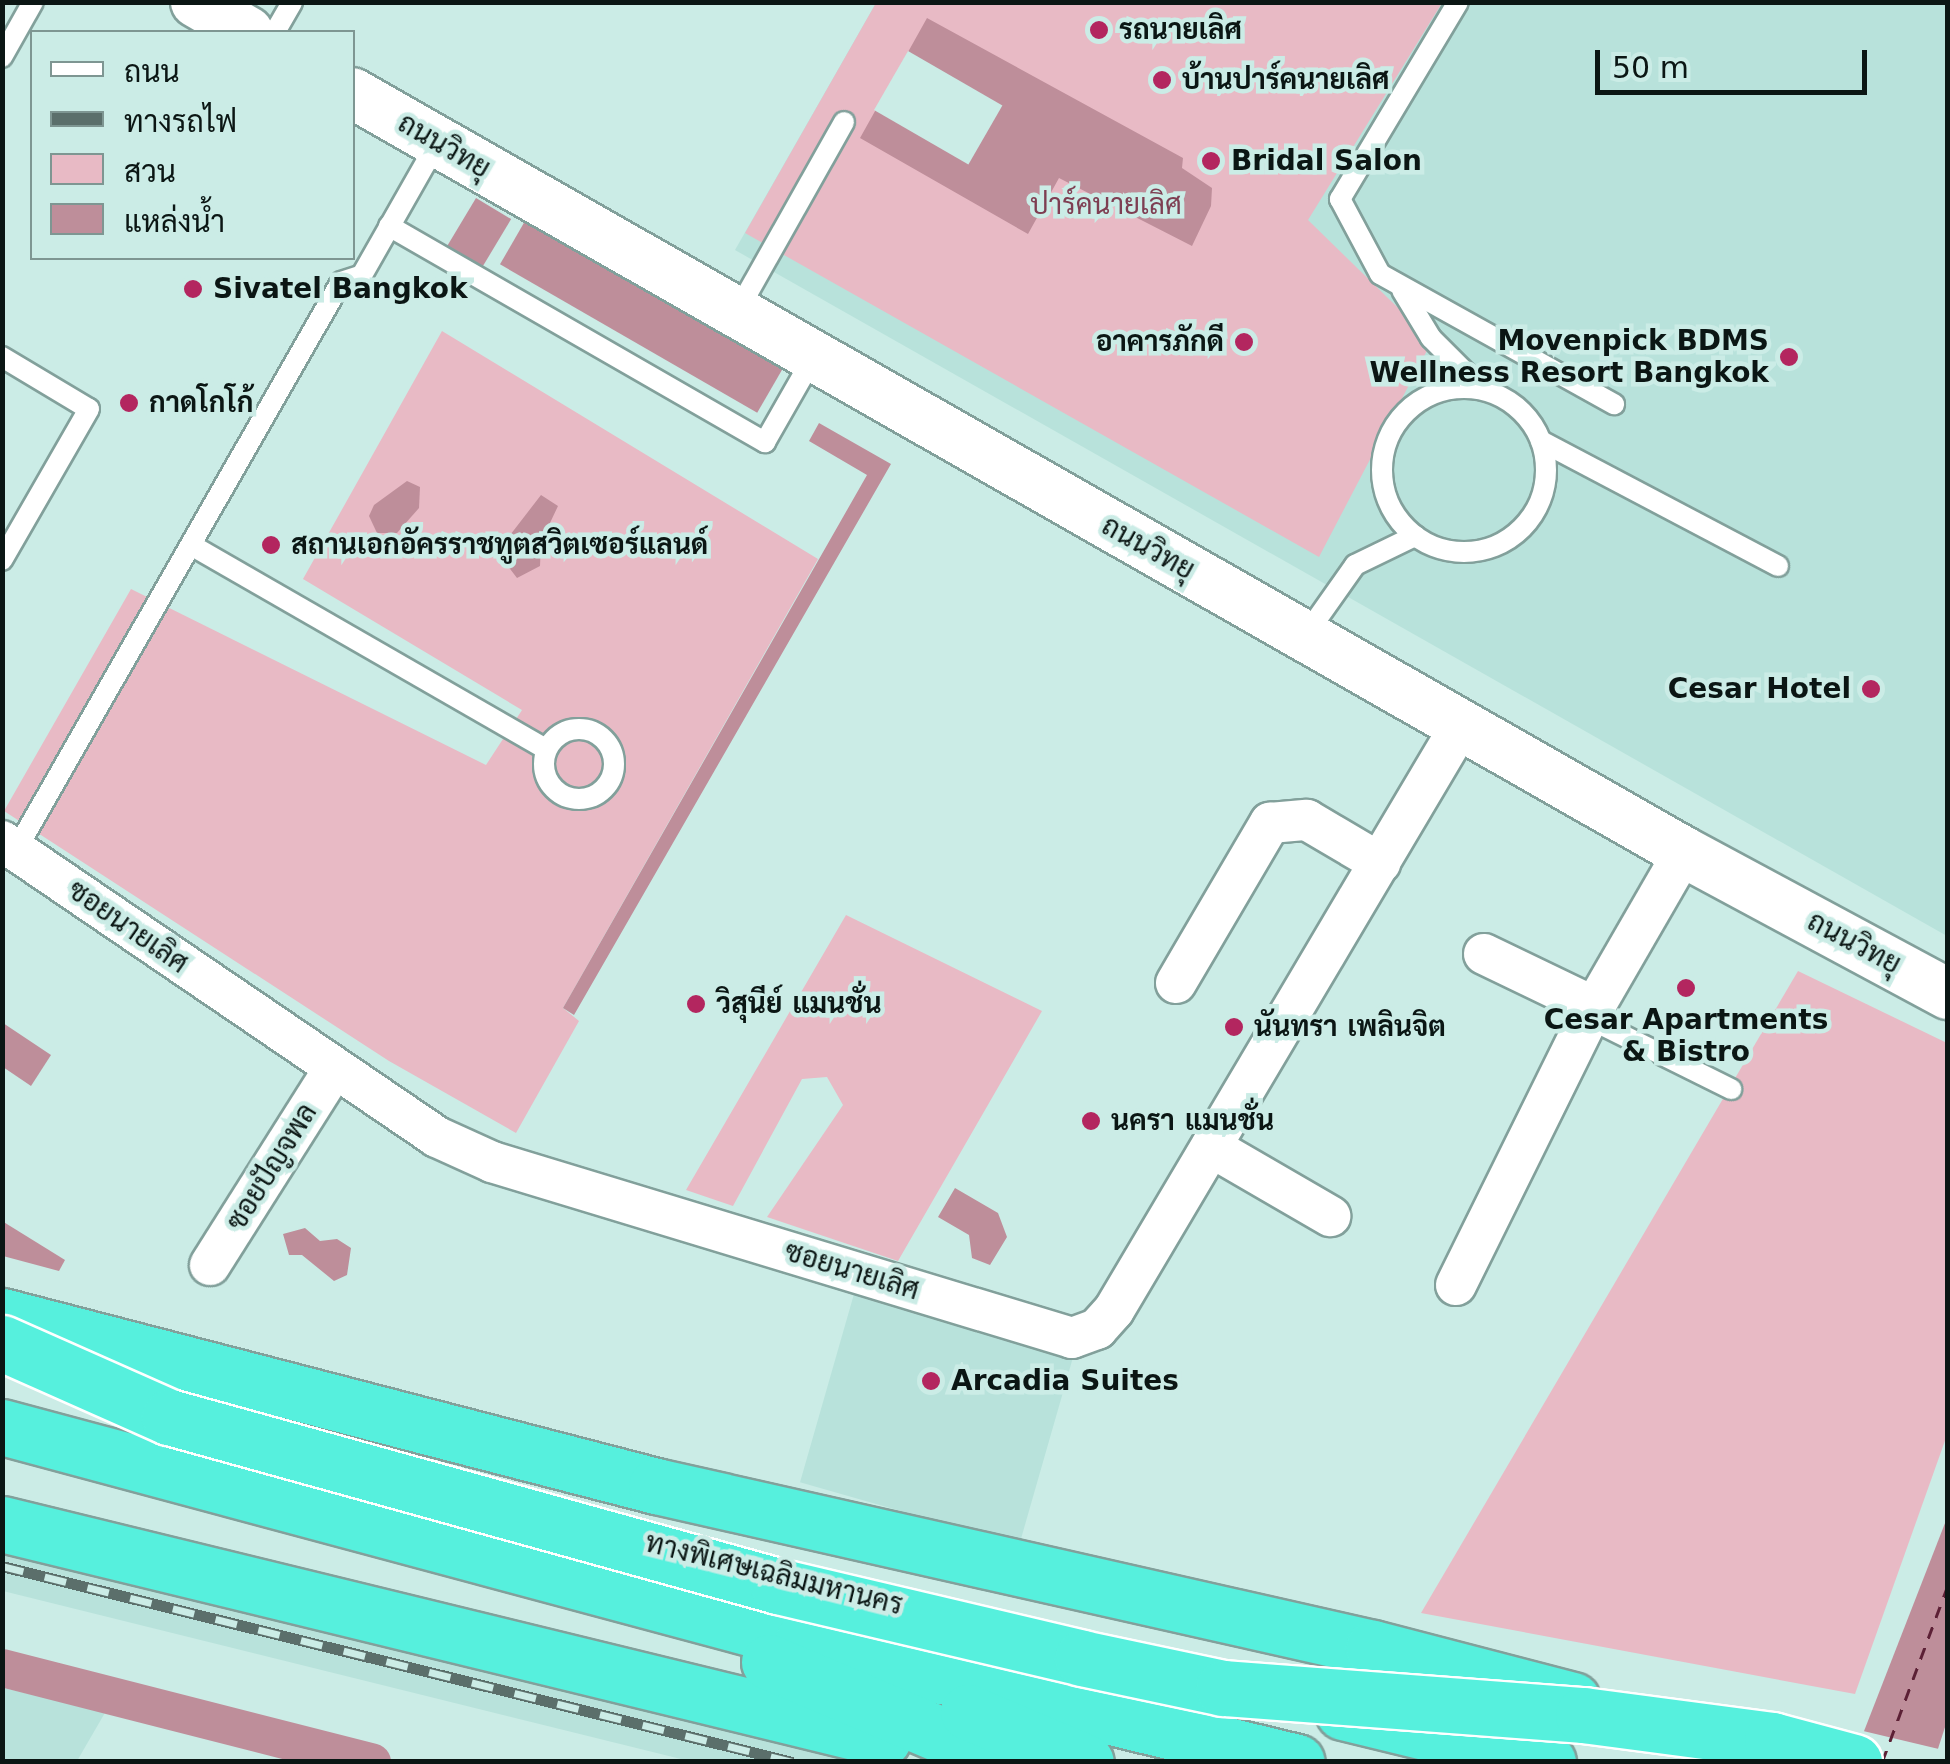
<!DOCTYPE html>
<meta charset="utf-8">
<style>
body{margin:0}
#map{position:relative;width:1950px;height:1764px;overflow:hidden;background:#cbece6;font-family:"DejaVu Sans",Sarabun,sans-serif}
div>[style]{position:absolute}
.built>*{inset:0;background:#b8e2db;transform-origin:0 0}
.green>*{inset:0;background:#e8bac5}
.water>*{inset:0;background:#be8e9a;transform-origin:0 0}
.pier>*{inset:0;background:#cbece6;transform-origin:0 0}
.canal>*{height:38px;margin:-19px;padding:0 19px;transform-origin:19px;border-radius:19px;background:#be8e9a}
.ferry>*{height:2.5px;margin-top:-1.25px;transform-origin:0;background:repeating-linear-gradient(90deg,#5c2035 0 12px,transparent 0 22px)}
.roads{filter:drop-shadow(2px 0 #82a09b) drop-shadow(-2px 0 #82a09b) drop-shadow(0 2px #82a09b) drop-shadow(0 -2px #82a09b)}
.service>*{height:20px;margin:-10px;padding:0 10px;transform-origin:10px;border-radius:10px;background:#fff}
.service>.ring{margin:-10px;padding:0;box-sizing:content-box;background:none;border:20px solid #fff;border-radius:50%}
.minor>*{height:40px;margin:-20px;padding:0 20px;transform-origin:20px;border-radius:20px;background:#fff}
.tertiary>*{height:50px;margin:-25px;padding:0 25px;transform-origin:25px;border-radius:25px;background:#fff}
.motorway>*{height:55px;margin:-27.5px;padding:0 27.5px;transform-origin:27.5px;border-radius:27.5px;background:#56f0dd}
.rail>*{height:11px;margin-top:-5.5px;transform-origin:0;background:repeating-linear-gradient(90deg,#cbece6 0 22px,#5b6f6b 0 44px);box-sizing:border-box;border-block:2px solid #5b6f6b}
.bridges{filter:drop-shadow(2px 0 #fff) drop-shadow(-2px 0 #fff) drop-shadow(0 2px #fff) drop-shadow(0 -2px #fff)}
.motorway-bridge>*{height:55px;margin:-27.5px;padding:0 27.5px;transform-origin:27.5px;border-radius:27.5px;background:#56f0dd}
.dots>*{width:28px;height:28px;translate:-50% -50%;box-sizing:border-box;border:5px solid #cbece6;border-radius:50%}
span{translate:-50% -50%;white-space:nowrap;text-align:center;line-height:1.15;-webkit-text-stroke:9px #cbece6;paint-order:stroke}
.poi-label{font-size:28px;color:#0b1614;font-weight:700}
.left{translate:0 -50%;text-align:left}
.right{translate:-100% -50%;text-align:right}
.street-label{font-size:28px;color:#0b1614}
.park-label{font-size:28px;color:#7e3e52}
.frame{position:absolute;inset:0;border:5px solid #0b1614;pointer-events:none}
.legend{position:absolute;left:30px;top:30px;width:325px;height:230px;box-sizing:border-box;background:#cbece6;border:2px solid #7e9692;margin:0;padding:12px 18px;list-style:none;font-size:30px;color:#0b1614}
.legend li{display:flex;align-items:center;gap:20px;height:50px}
.legend b{width:50px;border:2px solid #7e9692}
.scale{position:absolute;left:1595px;top:50px;width:272px;height:45px;box-sizing:border-box;border:5px solid #0b1614;border-top:0;padding-left:12px;font-size:30px;line-height:35px;white-space:nowrap;color:#0b1614;-webkit-text-stroke:8px #cbece6;paint-order:stroke}
</style>
<div id="map">
<div class="built">
<div style="clip-path:polygon(876px 3px,1947px 3px,1947px 936px,735px 250px)"></div>
<div style="left:856px;top:1287px;width:228px;height:203px;rotate:16deg"></div>
<div style="clip-path:polygon(3px 1545px,882px 1761px,689px 1761px,3px 1591px)"></div>
<div style="clip-path:polygon(3px 1688px,106px 1711px,77px 1761px,3px 1761px)"></div>
</div>
<div class="green">
<div style="clip-path:polygon(876px 3px,1442px 3px,1308px 220px,1432px 341px,1319px 557px,745px 233px)"></div>
<div style="clip-path:polygon(442px 331px,818px 559px,563px 1008px,579px 1021px,516px 1133px,389px 1061px,4px 811px,131px 589px,486px 765px,522px 710px,303px 579px)"></div>
<div style="clip-path:polygon(846px 915px,1042px 1011px,898px 1261px,767px 1217px,843px 1105px,827px 1077px,802px 1079px,733px 1206px,686px 1190px)"></div>
<div style="clip-path:polygon(1798px 971px,1947px 1043px,1947px 1435px,1855px 1694px,1421px 1613px)"></div>
</div>
<div class="water">
<div style="clip-path:polygon(927px 18px,1183px 158px,1182px 168px,1212px 188px,1211px 206px,1192px 246px,1059px 178px,1028px 234px,860px 138px)"></div>
<div style="left:476px;top:198px;width:41px;height:58px;rotate:31deg"></div>
<div style="left:525px;top:221px;width:297px;height:50px;rotate:30deg"></div>
<div style="clip-path:polygon(819px 423px,891px 464px,574px 1015px,563px 1008px,867px 475px,809px 441px)"></div>
<div style="clip-path:polygon(407px 481px,420px 487px,419px 508px,397px 533px,377px 533px,369px 516px,374px 505px)"></div>
<div style="clip-path:polygon(541px 495px,558px 506px,541px 542px,540px 566px,517px 578px,497px 552px)"></div>
<div style="clip-path:polygon(3px 1023px,51px 1055px,31px 1086px,3px 1067px)"></div>
<div style="clip-path:polygon(955px 1188px,998px 1213px,1007px 1237px,990px 1265px,972px 1258px,969px 1235px,938px 1217px)"></div>
<div style="clip-path:polygon(2px 1221px,65px 1260px,59px 1271px,3px 1256px)"></div>
<div style="clip-path:polygon(305px 1228px,320px 1241px,337px 1239px,351px 1248px,347px 1275px,334px 1281px,302px 1255px,289px 1255px,283px 1234px)"></div>
<div style="clip-path:polygon(1947px 1518px,1947px 1721px,1934px 1761px,1852px 1762px)"></div>
</div>
<div class="pier">
<div style="left:908px;top:51px;width:109px;height:68px;rotate:30deg"></div>
<div style="clip-path:polygon(1859px 1730px,1943px 1750px,1939px 1762px,1847px 1762px)"></div>
</div>
<div class="canal">
<div style="left:2px;top:1668px;width:382px;rotate:14.3deg"></div>
</div>
<div class="ferry">
<div style="left:1882px;top:1762px;width:189px;rotate:-69.6deg"></div>
</div>
<div class="roads">
<div class="service">
<div style="left:1458px;top:2px;width:230px;rotate:120.9deg"></div>
<div style="left:1340px;top:199px;width:85px;rotate:61.9deg"></div>
<div style="left:1380px;top:274px;width:268px;rotate:29.1deg"></div>
<div style="left:275px;top:32px;width:34px;rotate:-60deg"></div>
<div style="left:2px;top:57px;width:63px;rotate:-60.6deg"></div>
<div style="left:389px;top:226px;width:434px;rotate:29.9deg"></div>
<div style="left:765px;top:442px;width:97px;rotate:-60.3deg"></div>
<div style="left:1402px;top:290px;width:56px;rotate:58.9deg"></div>
<div style="left:1431px;top:338px;width:72px;rotate:45deg"></div>
<div style="left:737px;top:312px;width:218px;rotate:-60.6deg"></div>
<div style="left:2px;top:357px;width:101px;rotate:30.9deg"></div>
<div style="left:89px;top:409px;width:174px;rotate:119.9deg"></div>
<div class="ring" style="left:1382px;top:388px;width:144px;height:144px"></div>
<div style="left:1541px;top:441px;width:268px;rotate:27.8deg"></div>
<div style="left:191px;top:545px;width:409px;rotate:29.9deg"></div>
<div style="left:1305px;top:636px;width:87px;rotate:-54.8deg"></div>
<div style="left:1355px;top:565px;width:67px;rotate:-25.8deg"></div>
<div class="ring" style="left:544px;top:729px;width:50px;height:50px"></div>
<div style="left:16px;top:850px;width:654px;rotate:-60.22deg"></div>
<div style="left:341px;top:282px;width:22px;rotate:-18deg"></div>
<div style="left:362px;top:275px;width:152px;rotate:-60.4deg"></div>
<div style="left:1588px;top:1018px;width:160px;rotate:26.4deg"></div>
</div>
<div class="minor">
<div style="left:2px;top:841px;width:526px;rotate:34.23deg"></div>
<div style="left:437px;top:1137px;width:60px;rotate:24.4deg"></div>
<div style="left:492px;top:1162px;width:606px;rotate:16.88deg"></div>
<div style="left:1072px;top:1338px;width:27px;rotate:-20deg"></div>
<div style="left:1097px;top:1329px;width:25px;rotate:-48deg"></div>
<div style="left:1114px;top:1310px;width:680px;rotate:-59.33deg"></div>
<div style="left:1484px;top:954px;width:124px;rotate:25.7deg"></div>
<div style="left:1176px;top:983px;width:186px;rotate:-59.6deg"></div>
<div style="left:1270px;top:823px;width:37px;rotate:-5deg"></div>
<div style="left:1307px;top:820px;width:85px;rotate:30.5deg"></div>
<div style="left:1211px;top:1147px;width:138px;rotate:30.1deg"></div>
<div style="left:210px;top:1265px;width:232px;rotate:-57.7deg"></div>
<div style="left:1456px;top:1285px;width:298px;rotate:-63.7deg"></div>
<div style="left:1588px;top:1018px;width:192px;rotate:-60deg"></div>
</div>
<div class="tertiary">
<div style="left:196px;top:2px;width:60px;rotate:30deg"></div>
<div style="left:352px;top:93px;width:1533px;rotate:29.68deg"></div>
<div style="left:1684px;top:852px;width:300px;rotate:28.3deg"></div>
</div>
<div class="motorway">
<div style="left:2px;top:1316px;width:676px;rotate:14.57deg"></div>
<div style="left:656px;top:1486px;width:735px;rotate:12.73deg"></div>
<div style="left:1373px;top:1648px;width:206px;rotate:14.6deg"></div>
<div style="left:2px;top:1427px;width:828px;rotate:15.04deg"></div>
<div style="left:802px;top:1642px;width:509px;rotate:13.63deg"></div>
<div style="left:2px;top:1524px;width:907px;rotate:13.71deg"></div>
<div style="left:769px;top:1662px;width:257px;rotate:22.9deg"></div>
<div style="left:968px;top:1712px;width:128px;rotate:23deg"></div>
<div style="left:1343px;top:1712px;width:211px;rotate:13.7deg"></div>
</div>
</div>
<div class="rail">
<div style="left:2px;top:1566px;width:815px;rotate:13.92deg"></div>
</div>
<div class="bridges">
<div class="motorway-bridge">
<div style="left:2px;top:1343px;width:183px;rotate:23.9deg"></div>
<div style="left:169px;top:1417px;width:632px;rotate:15.51deg"></div>
<div style="left:778px;top:1586px;width:312px;rotate:13.3deg"></div>
<div style="left:1082px;top:1658px;width:144px;rotate:12deg"></div>
<div style="left:1223px;top:1688px;width:361px;rotate:4.3deg"></div>
<div style="left:1583px;top:1715px;width:191px;rotate:7.5deg"></div>
<div style="left:1772px;top:1740px;width:85px;rotate:15deg"></div>
</div>
</div>
<div class="dots">
<div style="left:1099px;top:30px;background:#b3265f"></div>
<div style="left:1162px;top:80px;background:#b3265f"></div>
<div style="left:1211px;top:161px;background:#b3265f"></div>
<div style="left:193px;top:289px;background:#b3265f"></div>
<div style="left:1244px;top:342px;background:#b3265f"></div>
<div style="left:1789px;top:357px;background:#b3265f"></div>
<div style="left:129px;top:403px;background:#b3265f"></div>
<div style="left:271px;top:545px;background:#b3265f"></div>
<div style="left:1871px;top:689px;background:#b3265f"></div>
<div style="left:1686px;top:988px;background:#b3265f"></div>
<div style="left:696px;top:1004px;background:#b3265f"></div>
<div style="left:1234px;top:1027px;background:#b3265f"></div>
<div style="left:1091px;top:1121px;background:#b3265f"></div>
<div style="left:931px;top:1381px;background:#b3265f"></div>
</div>
<div class="poi-label">
<span class="left" style="left:1119px;top:30px">รถนายเลิศ</span>
<span class="left" style="left:1182px;top:80px">บ้านปาร์คนายเลิศ</span>
<span class="left" style="left:1231px;top:161px">Bridal Salon</span>
<span class="left" style="left:213px;top:289px">Sivatel Bangkok</span>
<span class="right" style="left:1769px;top:357px">Movenpick BDMS<br>Wellness Resort Bangkok</span>
<span class="right" style="left:1224px;top:342px">อาคารภักดี</span>
<span class="left" style="left:149px;top:403px">กาดโกโก้</span>
<span class="left" style="left:291px;top:545px">สถานเอกอัครราชทูตสวิตเซอร์แลนด์</span>
<span class="right" style="left:1851px;top:689px">Cesar Hotel</span>
<span class="left" style="left:716px;top:1004px">วิสุนีย์ แมนชั่น</span>
<span style="left:1686px;top:1036px">Cesar Apartments<br>&amp; Bistro</span>
<span class="left" style="left:1254px;top:1027px">นันทรา เพลินจิต</span>
<span class="left" style="left:1111px;top:1121px">นครา แมนชั่น</span>
<span class="left" style="left:951px;top:1381px">Arcadia Suites</span>
</div>
<div class="street-label">
<span style="left:444px;top:146px;rotate:30deg">ถนนวิทยุ</span>
<span style="left:1148px;top:548px;rotate:29deg">ถนนวิทยุ</span>
<span style="left:128px;top:927px;rotate:35deg">ซอยนายเลิศ</span>
<span style="left:1854px;top:943px;rotate:28deg">ถนนวิทยุ</span>
<span style="left:272px;top:1167px;rotate:-58deg">ซอยปัญจพล</span>
<span style="left:852px;top:1271px;rotate:17deg">ซอยนายเลิศ</span>
<span style="left:774px;top:1574px;rotate:14deg">ทางพิเศษเฉลิมมหานคร</span>
</div>
<div class="park-label">
<span style="left:1106px;top:205px">ปาร์คนายเลิศ</span>
</div>
<div class="frame"></div>
<ul class="legend">
<li><b style="height:12px;background:#fff"></b>ถนน</li>
<li><b style="height:12px;background:#5b6f6b"></b>ทางรถไฟ</li>
<li><b style="height:28px;background:#e8bac5"></b>สวน</li>
<li><b style="height:28px;background:#be8e9a"></b>แหล่งน้ำ</li>
</ul>
<div class="scale">50 m</div>
</div>
